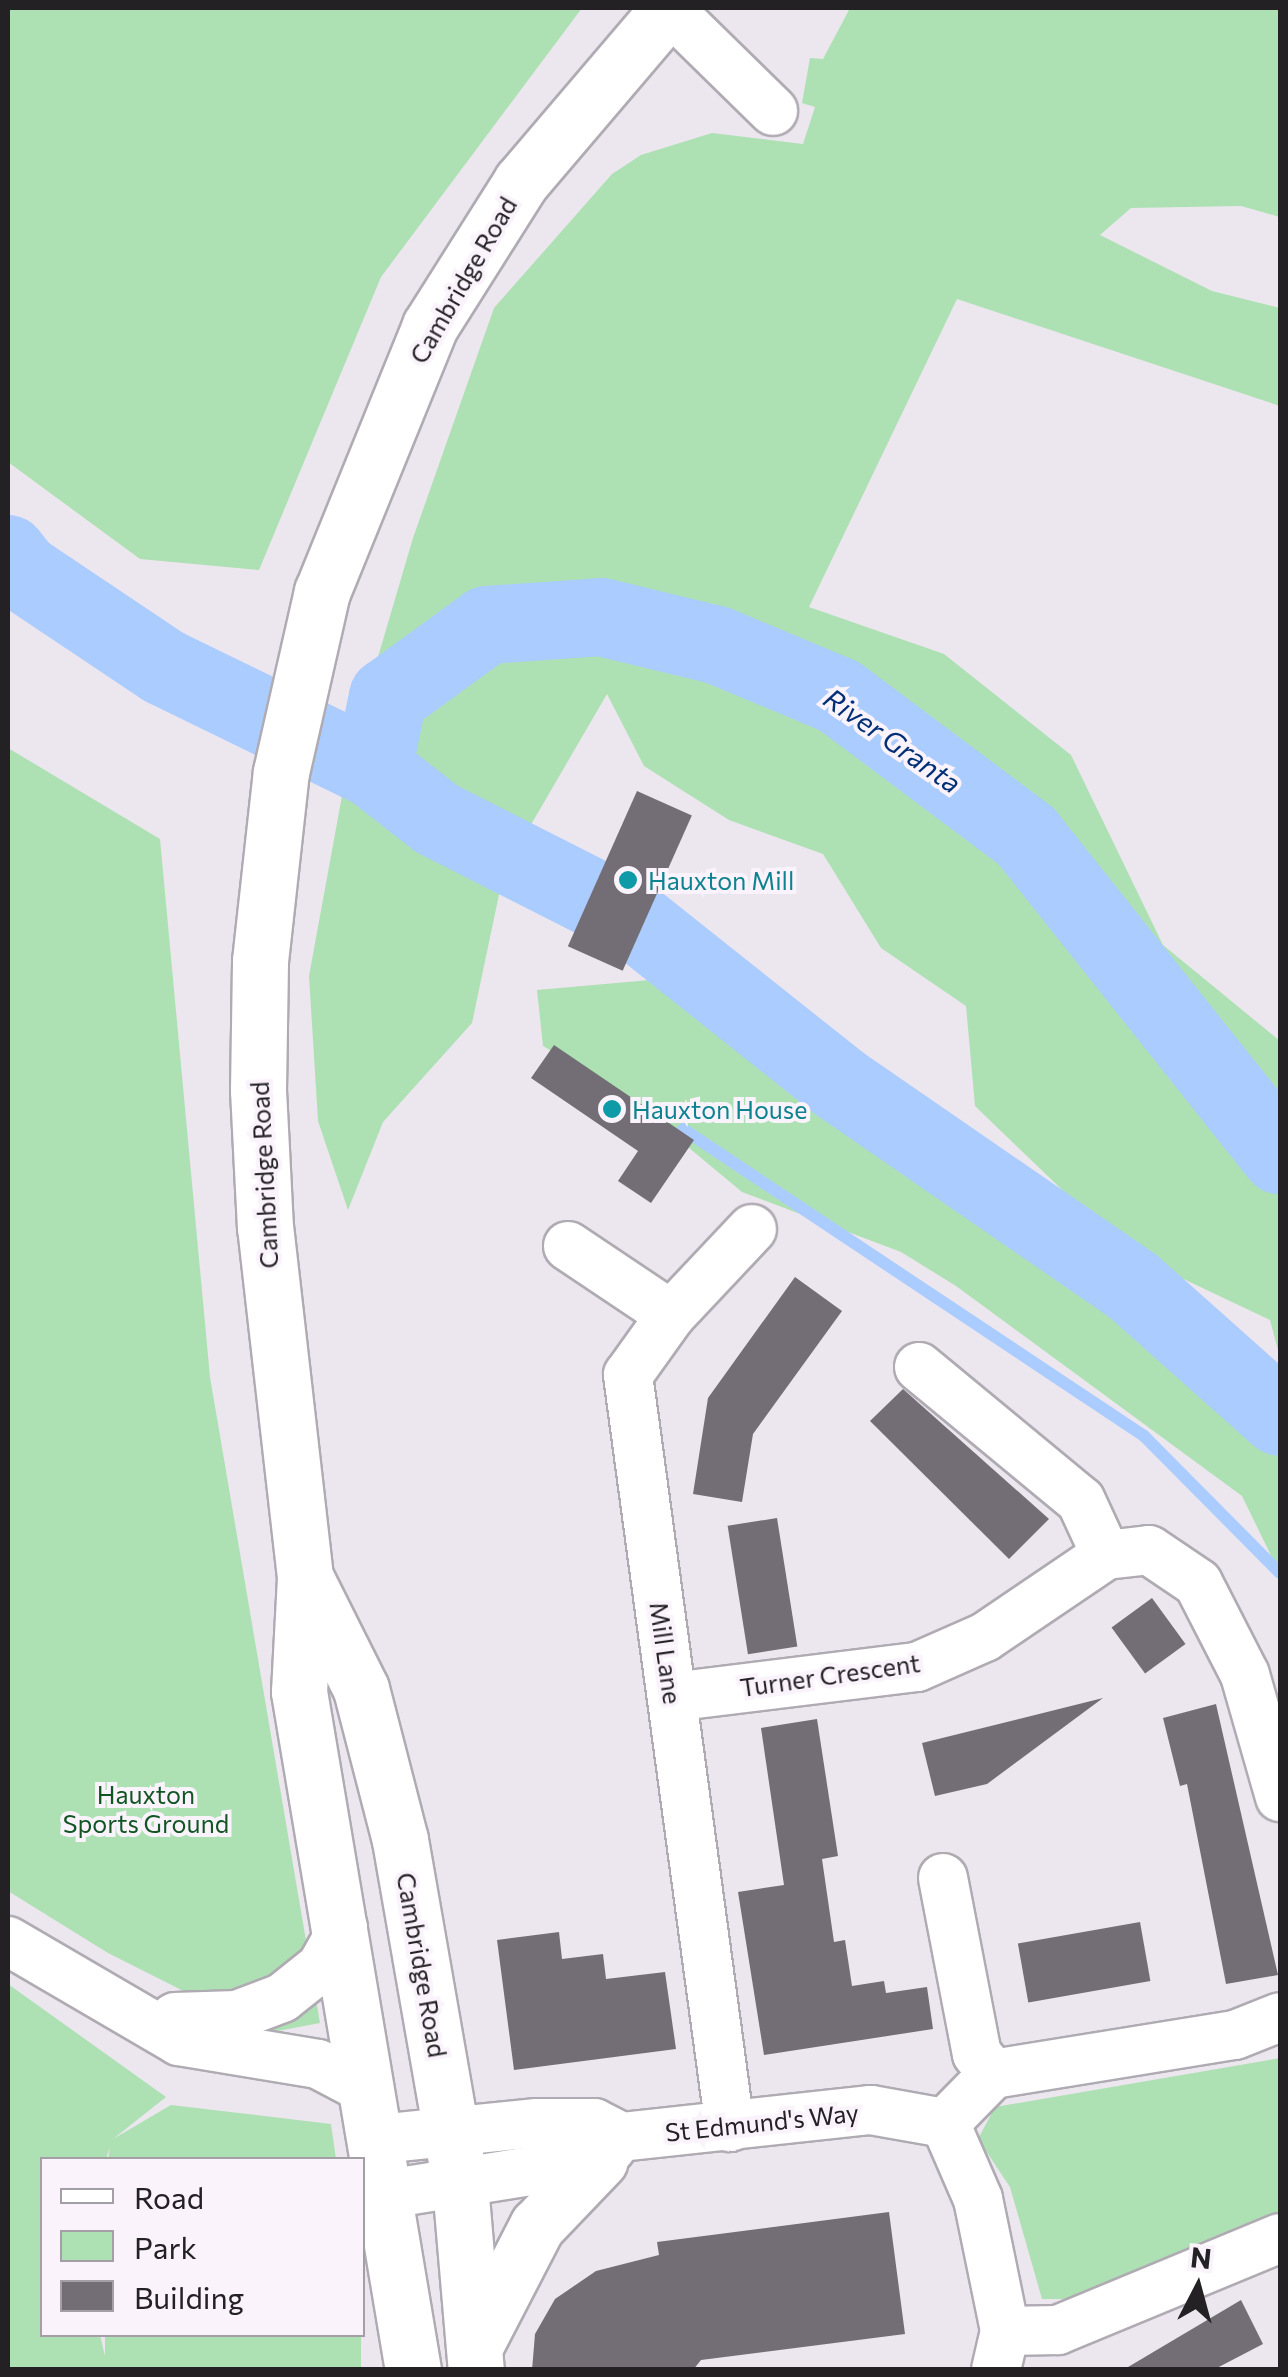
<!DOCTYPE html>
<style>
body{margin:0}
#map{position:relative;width:1288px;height:2377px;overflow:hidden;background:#ece6ef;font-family:Commissioner,sans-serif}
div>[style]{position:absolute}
.green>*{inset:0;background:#ade1b3;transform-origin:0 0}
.stream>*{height:12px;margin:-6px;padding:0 6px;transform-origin:6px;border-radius:6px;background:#acf}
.river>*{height:78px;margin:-39px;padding:0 39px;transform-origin:39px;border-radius:39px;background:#acf}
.building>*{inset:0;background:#736e75;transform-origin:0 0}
.roads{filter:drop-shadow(2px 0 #b0abb3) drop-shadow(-2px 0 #b0abb3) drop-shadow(0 2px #b0abb3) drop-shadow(0 -2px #b0abb3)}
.minor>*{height:48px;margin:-24px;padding:0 24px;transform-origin:24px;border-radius:24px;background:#fff}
.highway>*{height:55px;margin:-27.5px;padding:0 27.5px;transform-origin:27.5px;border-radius:27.5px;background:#fff}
.dots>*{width:28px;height:28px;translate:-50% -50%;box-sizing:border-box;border:5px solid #faf3fc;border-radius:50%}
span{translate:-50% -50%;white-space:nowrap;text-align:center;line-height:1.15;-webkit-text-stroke:8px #faf3fc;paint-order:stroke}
.street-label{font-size:25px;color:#232124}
.culture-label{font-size:25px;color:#0d838f}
.left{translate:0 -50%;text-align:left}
.park-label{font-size:25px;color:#105522}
.water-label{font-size:28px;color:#002f76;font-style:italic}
.frame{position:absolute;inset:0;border:10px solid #232124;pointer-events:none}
.legend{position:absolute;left:40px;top:2157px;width:325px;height:180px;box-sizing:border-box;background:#faf3fc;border:2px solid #a49fa6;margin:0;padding:12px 18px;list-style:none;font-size:30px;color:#232124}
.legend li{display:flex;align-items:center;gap:20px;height:50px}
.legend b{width:50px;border:2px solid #a49fa6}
.north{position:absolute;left:1148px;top:2237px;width:100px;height:100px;-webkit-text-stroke:8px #faf3fc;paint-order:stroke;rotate:6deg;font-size:28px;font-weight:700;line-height:40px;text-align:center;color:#232124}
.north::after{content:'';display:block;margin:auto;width:35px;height:45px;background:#232124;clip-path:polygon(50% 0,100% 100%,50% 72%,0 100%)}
</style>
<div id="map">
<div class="green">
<div style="clip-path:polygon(8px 8px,582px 8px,381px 277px,259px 570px,140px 559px,8px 462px)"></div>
<div style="clip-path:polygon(850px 8px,1280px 8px,1280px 217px,1241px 206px,1131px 208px,1100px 235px,1212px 291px,1280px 308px,1280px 406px,957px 299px,809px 607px,944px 654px,1071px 755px,1163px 945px,1280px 1041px,1280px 1358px,1270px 1320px,1173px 1274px,1082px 1209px,975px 1106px,966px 1006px,881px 948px,823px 854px,729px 820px,644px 766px,607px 694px,504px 871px,472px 1023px,383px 1122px,348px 1210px,318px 1121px,309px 976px,350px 752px,413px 538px,494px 308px,612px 174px,641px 155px,712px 133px,803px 144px,815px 107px,802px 103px,810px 58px,823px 59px)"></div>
<div style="clip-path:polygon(8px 748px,160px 839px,210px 1377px,320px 2023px,267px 2033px,108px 1953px,8px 1891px)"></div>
<div style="clip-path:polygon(719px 947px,796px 1055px,906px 1084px,1071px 1272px,1218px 1390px,1280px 1402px,1280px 1574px,1242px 1496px,956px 1286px,901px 1252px,742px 1192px,623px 1093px,543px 1046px,537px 990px,650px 980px)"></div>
<div style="clip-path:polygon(8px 1984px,166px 2097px,113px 2139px,171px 2105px,331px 2124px,336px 2159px,108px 2159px,110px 2147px,106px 2159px,42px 2160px,42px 2334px,100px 2335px,108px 2369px,8px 2369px)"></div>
<div style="clip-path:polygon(1280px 2058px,1280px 2214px,1087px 2299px,1042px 2299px,1010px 2187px,978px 2139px,995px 2107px)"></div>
<div style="left:105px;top:2335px;width:256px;height:35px"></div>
</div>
<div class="stream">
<div style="left:683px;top:1129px;width:554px;rotate:33.66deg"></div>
<div style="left:1144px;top:1436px;width:193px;rotate:45.2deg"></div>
</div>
<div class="river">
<div style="left:8px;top:554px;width:23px;rotate:52deg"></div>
<div style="left:22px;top:572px;width:171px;rotate:33.8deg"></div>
<div style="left:164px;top:667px;width:233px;rotate:26deg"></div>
<div style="left:373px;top:769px;width:81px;rotate:38deg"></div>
<div style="left:437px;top:819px;width:216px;rotate:26.9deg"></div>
<div style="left:630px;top:917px;width:268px;rotate:38.5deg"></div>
<div style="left:840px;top:1084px;width:357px;rotate:34.6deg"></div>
<div style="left:1134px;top:1287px;width:195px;rotate:41.7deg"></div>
<div style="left:373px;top:769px;width:74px;rotate:-78.2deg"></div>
<div style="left:388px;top:697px;width:122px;rotate:-36deg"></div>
<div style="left:487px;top:625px;width:114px;rotate:-4deg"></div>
<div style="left:601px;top:617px;width:119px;rotate:13.6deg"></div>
<div style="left:717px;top:645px;width:132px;rotate:22.7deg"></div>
<div style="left:839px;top:696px;width:234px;rotate:36.8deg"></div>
<div style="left:1026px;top:836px;width:408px;rotate:51.5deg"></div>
</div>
<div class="building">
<div style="left:637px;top:791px;width:60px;height:170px;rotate:24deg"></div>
<div style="clip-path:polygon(554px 1045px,694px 1140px,651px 1203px,618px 1181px,638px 1151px,531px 1078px)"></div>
<div style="clip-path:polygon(795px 1277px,842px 1311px,753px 1434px,742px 1502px,693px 1494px,708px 1398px)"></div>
<div style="clip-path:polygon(903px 1389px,1049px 1519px,1009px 1559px,870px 1421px)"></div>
<div style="left:777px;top:1518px;width:130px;height:50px;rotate:81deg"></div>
<div style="left:1152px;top:1598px;width:57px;height:50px;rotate:54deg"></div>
<div style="clip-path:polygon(1103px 1698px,987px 1784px,935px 1796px,922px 1743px)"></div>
<div style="clip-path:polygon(1216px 1704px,1278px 1975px,1226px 1984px,1187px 1784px,1180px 1786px,1163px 1718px)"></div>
<div style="clip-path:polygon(817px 1719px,838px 1856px,822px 1859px,834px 1942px,845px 1940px,852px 1986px,884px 1981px,886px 1993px,927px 1987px,933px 2029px,764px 2055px,738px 1892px,784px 1885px,761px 1728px)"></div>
<div style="left:1140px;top:1922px;width:60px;height:124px;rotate:80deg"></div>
<div style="clip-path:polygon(559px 1932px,562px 1959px,603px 1954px,606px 1979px,665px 1972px,676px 2049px,514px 2070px,497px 1940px)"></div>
<div style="clip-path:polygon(889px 2212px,905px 2334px,701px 2360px,693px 2370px,532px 2370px,535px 2334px,555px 2299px,596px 2271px,659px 2255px,657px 2242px)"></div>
<div style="clip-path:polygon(1241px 2300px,1263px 2344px,1213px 2370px,1123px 2370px)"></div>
</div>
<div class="roads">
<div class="minor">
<div style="left:668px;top:8px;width:147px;rotate:44.4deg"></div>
<div style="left:568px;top:1246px;width:124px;rotate:33.8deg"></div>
<div style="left:671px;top:1315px;width:74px;rotate:125.6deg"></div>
<div style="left:628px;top:1375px;width:759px;rotate:82.28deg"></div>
<div style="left:671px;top:1315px;width:118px;rotate:-46.7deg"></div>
<div style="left:919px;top:1367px;width:210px;rotate:39.6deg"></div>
<div style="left:1081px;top:1501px;width:60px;rotate:65.2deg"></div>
<div style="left:672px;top:1697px;width:247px;rotate:-7deg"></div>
<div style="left:917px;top:1667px;width:74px;rotate:-23.8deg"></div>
<div style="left:985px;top:1637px;width:146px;rotate:-34.1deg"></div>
<div style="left:1106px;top:1555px;width:43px;rotate:-6.6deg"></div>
<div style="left:1149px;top:1550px;width:59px;rotate:34deg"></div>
<div style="left:1198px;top:1583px;width:103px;rotate:62.9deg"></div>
<div style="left:1245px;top:1675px;width:127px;rotate:74deg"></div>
<div style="left:943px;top:1878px;width:179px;rotate:79.1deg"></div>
<div style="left:977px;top:2054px;width:26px;rotate:51deg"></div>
<div style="left:8px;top:1941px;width:198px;rotate:30.3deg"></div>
<div style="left:179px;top:2041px;width:141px;rotate:9.4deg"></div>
<div style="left:318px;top:2064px;width:58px;rotate:27.9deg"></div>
<div style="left:175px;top:2017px;width:62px;rotate:-1.8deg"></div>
<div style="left:237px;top:2015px;width:48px;rotate:-20.7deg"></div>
<div style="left:282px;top:1998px;width:50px;rotate:-38.5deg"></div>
<div style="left:321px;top:1967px;width:45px;rotate:-60.6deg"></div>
<div style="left:945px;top:2123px;width:69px;rotate:-45.6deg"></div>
<div style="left:993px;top:2074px;width:245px;rotate:-9.2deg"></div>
<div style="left:1235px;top:2035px;width:48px;rotate:-21.8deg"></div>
<div style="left:621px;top:2137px;width:251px;rotate:-6.2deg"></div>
<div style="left:871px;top:2110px;width:75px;rotate:10deg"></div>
<div style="left:945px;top:2123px;width:83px;rotate:66.5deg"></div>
<div style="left:978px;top:2199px;width:135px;rotate:78.4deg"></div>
<div style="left:1005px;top:2331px;width:40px;rotate:103deg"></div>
<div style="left:379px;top:2139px;width:159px;rotate:-5.8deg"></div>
<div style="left:537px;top:2123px;width:57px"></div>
<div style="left:594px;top:2123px;width:30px;rotate:27deg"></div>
<div style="left:387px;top:2194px;width:216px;rotate:-9.1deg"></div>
<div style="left:600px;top:2160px;width:18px;rotate:-47deg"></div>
<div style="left:1005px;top:2331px;width:53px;rotate:-1.1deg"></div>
<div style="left:1058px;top:2330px;width:240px;rotate:-22.5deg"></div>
</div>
<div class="highway">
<div style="left:306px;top:1579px;width:123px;rotate:63.4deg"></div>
<div style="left:361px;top:1689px;width:156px;rotate:75.5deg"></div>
<div style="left:400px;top:1840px;width:350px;rotate:80.1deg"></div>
<div style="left:460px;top:2185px;width:186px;rotate:85.1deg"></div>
<div style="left:477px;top:2342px;width:131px;rotate:-62.7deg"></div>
<div style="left:537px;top:2226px;width:91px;rotate:-46.3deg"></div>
<div style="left:413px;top:2370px;width:688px;rotate:-99.54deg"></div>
<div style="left:299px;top:1692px;width:115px;rotate:-87deg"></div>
<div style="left:305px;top:1577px;width:351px;rotate:-96.5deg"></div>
<div style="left:265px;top:1228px;width:138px;rotate:-92.9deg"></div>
<div style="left:258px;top:1090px;width:129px;rotate:-89.1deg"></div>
<div style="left:260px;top:961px;width:190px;rotate:-83.7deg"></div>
<div style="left:281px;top:772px;width:185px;rotate:-77.2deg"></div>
<div style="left:322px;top:592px;width:287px;rotate:-67.9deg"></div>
<div style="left:430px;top:326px;width:170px;rotate:-57.7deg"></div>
<div style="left:521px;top:182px;width:228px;rotate:-49.6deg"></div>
</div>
</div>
<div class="dots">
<div style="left:628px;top:880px;background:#0f9aa8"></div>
<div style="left:612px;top:1109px;background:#0f9aa8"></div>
</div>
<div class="street-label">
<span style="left:463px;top:280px;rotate:-60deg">Cambridge Road</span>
<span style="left:264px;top:1175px;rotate:-93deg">Cambridge Road</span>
<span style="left:666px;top:1653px;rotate:82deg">Mill Lane</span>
<span style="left:830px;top:1675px;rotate:-8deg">Turner Crescent</span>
<span style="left:422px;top:1965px;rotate:80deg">Cambridge Road</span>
<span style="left:762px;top:2122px;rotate:-6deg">St Edmund's Way</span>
</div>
<div class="culture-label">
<span class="left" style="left:648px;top:880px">Hauxton Mill</span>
<span class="left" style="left:632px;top:1109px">Hauxton House</span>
</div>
<div class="park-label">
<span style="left:146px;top:1809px">Hauxton<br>Sports Ground</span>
</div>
<div class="water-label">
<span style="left:893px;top:740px;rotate:35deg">River Granta</span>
</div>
<div class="frame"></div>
<ul class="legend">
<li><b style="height:12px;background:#fff"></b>Road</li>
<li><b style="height:28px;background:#ade1b3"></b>Park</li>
<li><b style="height:28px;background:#736e75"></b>Building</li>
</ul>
<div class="north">N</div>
</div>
